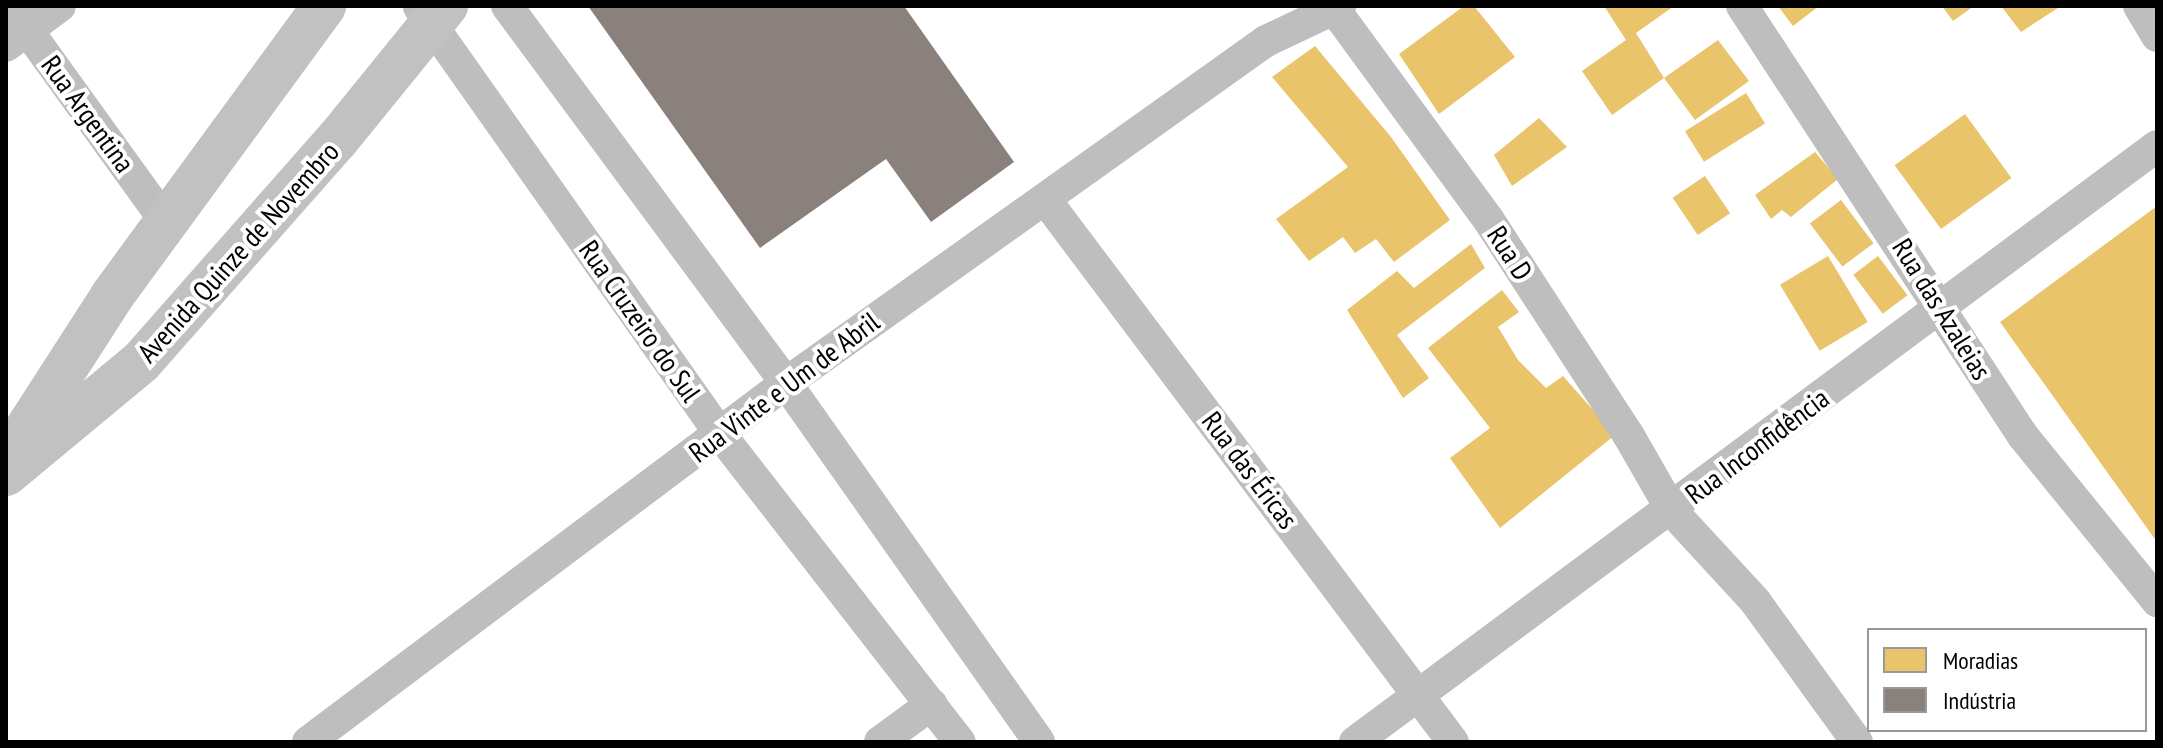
<!DOCTYPE html>
<meta charset="utf-8">
<style>
body{margin:0}
#map{position:relative;width:2163px;height:748px;overflow:hidden;background:#fff;font-family:"PT Sans Narrow",sans-serif}
div>[style]{position:absolute}
.homes>*{inset:0;background:#e9c46a;transform-origin:0 0}
.industry>*{inset:0;background:#8a817c}
.street>*{height:32px;margin:-16px;padding:0 16px;transform-origin:16px;border-radius:16px;background:#bebebe}
.secondary>*{height:44px;margin:-22px;padding:0 22px;transform-origin:22px;border-radius:22px;background:#c1c1c1}
span{translate:-50% -50%;white-space:nowrap;text-align:center;line-height:1.15;-webkit-text-stroke:8px #fff;paint-order:stroke}
.street-label{font-size:28px;color:#000}
.frame{position:absolute;inset:0;border:8px solid #000;pointer-events:none}
.legend{position:absolute;left:1867px;top:628px;width:280px;height:104px;box-sizing:border-box;background:#fff;border:2px solid #999;margin:0;padding:10px 14px;list-style:none;font-size:24px;color:#000}
.legend li{display:flex;align-items:center;gap:16px;height:40px}
.legend b{width:40px;border:2px solid #999}
</style>
<div id="map">
<div class="homes">
<div style="clip-path:polygon(1464px 6px,1474px 6px,1515px 57px,1439px 114px,1399px 54px)"></div>
<div style="clip-path:polygon(1604px 6px,1674px 6px,1636px 33px,1664px 78px,1718px 40px,1749px 81px,1695px 120px,1664px 78px,1612px 115px,1582px 71px,1626px 40px)"></div>
<div style="clip-path:polygon(1778px 6px,1819px 6px,1793px 26px)"></div>
<div style="clip-path:polygon(1942px 6px,1974px 6px,1953px 21px)"></div>
<div style="clip-path:polygon(2001px 6px,2061px 6px,2021px 32px)"></div>
<div style="clip-path:polygon(1315px 46px,1391px 137px,1450px 220px,1394px 262px,1376px 239px,1355px 253px,1343px 237px,1309px 261px,1276px 219px,1348px 167px,1272px 77px)"></div>
<div style="left:1746px;top:93px;width:36px;height:72px;rotate:58deg"></div>
<div style="left:1965px;top:114px;width:79px;height:87px;rotate:54deg"></div>
<div style="clip-path:polygon(1539px 118px,1567px 147px,1512px 186px,1494px 155px)"></div>
<div style="clip-path:polygon(1815px 152px,1838px 179px,1791px 217px,1782px 210px,1771px 219px,1755px 195px)"></div>
<div style="left:1705px;top:176px;width:45px;height:39px;rotate:56deg"></div>
<div style="left:1841px;top:200px;width:54px;height:39px;rotate:53deg"></div>
<div style="clip-path:polygon(2157px 206px,2157px 542px,2000px 322px)"></div>
<div style="clip-path:polygon(1471px 244px,1485px 268px,1397px 335px,1429px 378px,1403px 398px,1347px 310px,1397px 271px,1414px 288px)"></div>
<div style="left:1828px;top:256px;width:77px;height:56px;rotate:59deg"></div>
<div style="left:1878px;top:256px;width:49px;height:31px;rotate:53deg"></div>
<div style="clip-path:polygon(1502px 290px,1519px 312px,1498px 327px,1518px 360px,1546px 388px,1563px 376px,1615px 435px,1500px 528px,1450px 458px,1490px 428px,1428px 348px)"></div>
</div>
<div class="industry">
<div style="clip-path:polygon(588px 6px,904px 6px,1014px 162px,931px 222px,886px 159px,760px 248px)"></div>
</div>
<div class="street">
<div style="left:10px;top:6px;width:266px;rotate:54.2deg"></div>
<div style="left:507px;top:6px;width:469px;rotate:53.5deg"></div>
<div style="left:786px;top:383px;width:439px;rotate:54.8deg"></div>
<div style="left:1332px;top:6px;width:264px;rotate:53.8deg"></div>
<div style="left:1488px;top:219px;width:259px;rotate:57deg"></div>
<div style="left:1629px;top:436px;width:86px;rotate:60.2deg"></div>
<div style="left:1672px;top:511px;width:122px;rotate:47.3deg"></div>
<div style="left:1755px;top:601px;width:174px;rotate:54.1deg"></div>
<div style="left:1742px;top:6px;width:514px;rotate:56.84deg"></div>
<div style="left:2023px;top:436px;width:213px;rotate:50.9deg"></div>
<div style="left:2139px;top:6px;width:35px;rotate:59deg"></div>
<div style="left:419px;top:7px;width:522px;rotate:54.82deg"></div>
<div style="left:720px;top:434px;width:390px;rotate:52.1deg"></div>
<div style="left:6px;top:46px;width:67px;rotate:-36.5deg"></div>
<div style="left:1045px;top:199px;width:679px;rotate:53.08deg"></div>
<div style="left:308px;top:742px;width:598px;rotate:-36.91deg"></div>
<div style="left:786px;top:383px;width:589px;rotate:-35.47deg"></div>
<div style="left:1266px;top:41px;width:82px;rotate:-25.3deg"></div>
<div style="left:880px;top:742px;width:64px;rotate:-36.2deg"></div>
<div style="left:1355px;top:742px;width:999px;rotate:-36.62deg"></div>
</div>
<div class="secondary">
<div style="left:11px;top:453px;width:187px;rotate:-57.2deg"></div>
<div style="left:112px;top:296px;width:359px;rotate:-53.8deg"></div>
<div style="left:6px;top:474px;width:175px;rotate:-39.7deg"></div>
<div style="left:141px;top:362px;width:296px;rotate:-48.6deg"></div>
<div style="left:337px;top:140px;width:173px;rotate:-50.9deg"></div>
</div>
<div class="street-label">
<span style="left:88px;top:114px;rotate:54deg">Rua Argentina</span>
<span style="left:238px;top:252px;rotate:-48deg">Avenida Quinze de Novembro</span>
<span style="left:1510px;top:253px;rotate:57deg">Rua D</span>
<span style="left:1942px;top:309px;rotate:58deg">Rua das Azaleias</span>
<span style="left:640px;top:321px;rotate:55deg">Rua Cruzeiro do Sul</span>
<span style="left:784px;top:387px;rotate:-37deg">Rua Vinte e Um de Abril</span>
<span style="left:1757px;top:446px;rotate:-37deg">Rua Inconfidência</span>
<span style="left:1250px;top:470px;rotate:53deg">Rua das Éricas</span>
</div>
<div class="frame"></div>
<ul class="legend">
<li><b style="height:22px;background:#e9c46a"></b>Moradias</li>
<li><b style="height:22px;background:#8a817c"></b>Indústria</li>
</ul>
</div>
